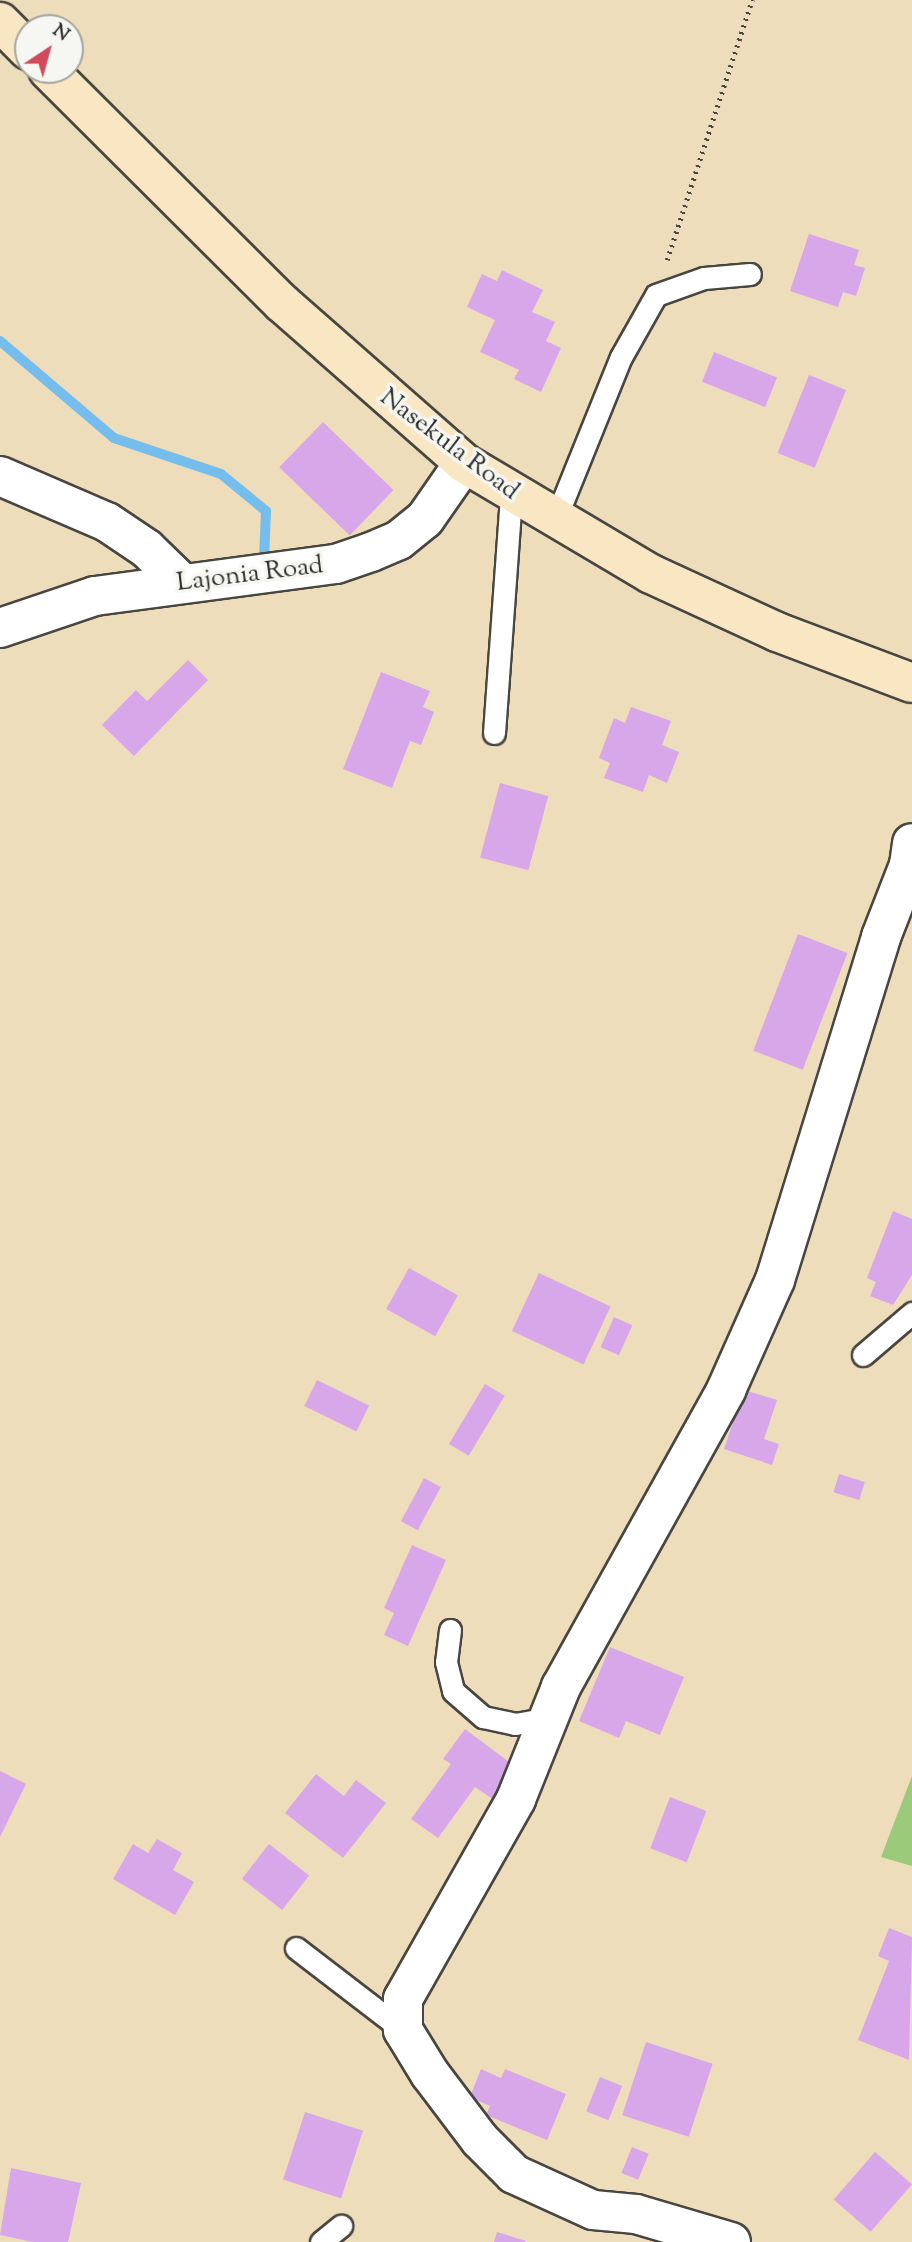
<!DOCTYPE html>
<style>
body{margin:0}
#map{position:relative;width:912px;height:2242px;overflow:hidden;background:#edb;font-family:"Sorts Mill Goudy",serif}
div>[style]{position:absolute}
.green>*{inset:0;background:#9bcb7a}
.stream>*{height:10px;margin:-5px;padding:0 5px;transform-origin:5px;border-radius:5px;background:#75bded}
.building>*{inset:0;background:#d7a7ea;transform-origin:0 0}
.path>*{height:4.5px;margin-top:-2.25px;transform-origin:0;background:repeating-linear-gradient(90deg,#484641 0 2px,transparent 0 7px)}
.roads{filter:drop-shadow(2px 0 #484641) drop-shadow(-2px 0 #484641) drop-shadow(0 2px #484641) drop-shadow(0 -2px #484641)}
.lane>*{height:21px;margin:-10.5px;padding:0 10.5px;transform-origin:10.5px;border-radius:10.5px;background:#fff}
.street>*{height:38px;margin:-19px;padding:0 19px;transform-origin:19px;border-radius:19px;background:#fff}
.secondary>*{height:38px;margin:-19px;padding:0 19px;transform-origin:19px;border-radius:19px;background:#f9e7c3}
span{translate:-50% -50%;white-space:nowrap;text-align:center;line-height:1.15;-webkit-text-stroke:7px #f6f6f2;paint-order:stroke}
.street-label{font-size:26px;color:#2b2b2b}
.north{position:absolute;left:14px;top:14px;width:70px;height:70px;box-sizing:border-box;background:#f6f6f2;border:2px solid #a5a5a2;border-radius:50%;rotate:36deg;font-size:19px;font-weight:700;line-height:28px;text-align:center;color:#2b2b2b}
.north::after{content:'';display:block;margin:auto;width:24px;height:32px;background:#d1495b;clip-path:polygon(50% 0,100% 100%,50% 72%,0 100%)}
</style>
<div id="map">
<div class="green">
<div style="clip-path:polygon(912px 1776px,912px 1866px,881px 1857px)"></div>
</div>
<div class="stream">
<div style="left:0;top:341px;width:150px;rotate:40.4deg"></div>
<div style="left:114px;top:438px;width:113px;rotate:18.6deg"></div>
<div style="left:221px;top:474px;width:58px;rotate:39.4deg"></div>
<div style="left:266px;top:511px;width:47px;rotate:92.4deg"></div>
</div>
<div class="building">
<div style="clip-path:polygon(809px 234px,859px 250px,854px 265px,865px 268px,856px 296px,843px 292px,838px 307px,790px 291px)"></div>
<div style="clip-path:polygon(502px 270px,543px 290px,532px 312px,555px 322px,546px 341px,561px 348px,541px 392px,514px 379px,519px 370px,480px 352px,495px 320px,467px 307px,482px 274px,497px 281px)"></div>
<div style="left:714px;top:352px;width:68px;height:32px;rotate:22deg"></div>
<div style="left:809px;top:375px;width:40px;height:84px;rotate:22deg"></div>
<div style="left:323px;top:422px;width:98px;height:63px;rotate:44deg"></div>
<div style="clip-path:polygon(188px 660px,208px 680px,134px 756px,102px 725px,136px 690px,147px 701px)"></div>
<div style="clip-path:polygon(381px 672px,430px 691px,423px 707px,434px 712px,421px 745px,410px 741px,392px 788px,343px 769px)"></div>
<div style="clip-path:polygon(631px 707px,671px 721px,662px 745px,679px 752px,667px 783px,649px 775px,643px 792px,604px 778px,610px 763px,599px 758px,614px 718px,625px 723px)"></div>
<div style="left:500px;top:783px;width:50px;height:77px;rotate:15deg"></div>
<div style="left:798px;top:934px;width:53px;height:125px;rotate:21deg"></div>
<div style="clip-path:polygon(893px 1211px,912px 1219px,912px 1275px,893px 1305px,870px 1296px,876px 1282px,867px 1278px)"></div>
<div style="left:409px;top:1268px;width:56px;height:47px;rotate:29deg"></div>
<div style="left:539px;top:1273px;width:79px;height:64px;rotate:25deg"></div>
<div style="left:614px;top:1317px;width:20px;height:33px;rotate:24deg"></div>
<div style="left:317px;top:1380px;width:58px;height:29px;rotate:26deg"></div>
<div style="left:485px;top:1384px;width:23px;height:70px;rotate:31deg"></div>
<div style="clip-path:polygon(744px 1390px,777px 1400px,764px 1439px,779px 1444px,772px 1465px,724px 1449px)"></div>
<div style="left:839px;top:1474px;width:27px;height:19px;rotate:17deg"></div>
<div style="left:424px;top:1478px;width:19px;height:49px;rotate:28deg"></div>
<div style="clip-path:polygon(412px 1545px,446px 1560px,408px 1646px,384px 1635px,394px 1613px,384px 1608px)"></div>
<div style="clip-path:polygon(610px 1647px,684px 1677px,660px 1735px,626px 1721px,619px 1738px,579px 1721px)"></div>
<div style="clip-path:polygon(465px 1729px,517px 1768px,494px 1800px,475px 1787px,438px 1838px,411px 1819px,451px 1764px,443px 1759px)"></div>
<div style="clip-path:polygon(0 1771px,26px 1784px,0 1837px)"></div>
<div style="clip-path:polygon(316px 1774px,344px 1796px,356px 1780px,386px 1803px,343px 1858px,285px 1813px)"></div>
<div style="left:670px;top:1797px;width:39px;height:55px;rotate:21deg"></div>
<div style="clip-path:polygon(157px 1839px,182px 1853px,173px 1870px,194px 1882px,175px 1915px,113px 1879px,133px 1844px,148px 1853px)"></div>
<div style="left:269px;top:1844px;width:51px;height:44px;rotate:38deg"></div>
<div style="clip-path:polygon(889px 1928px,912px 1937px,909px 2060px,858px 2040px,889px 1961px,878px 1956px)"></div>
<div style="left:646px;top:2042px;width:70px;height:77px;rotate:18deg"></div>
<div style="clip-path:polygon(481px 2069px,501px 2078px,505px 2069px,566px 2094px,547px 2140px,486px 2115px,490px 2106px,470px 2097px)"></div>
<div style="left:600px;top:2077px;width:24px;height:37px;rotate:22deg"></div>
<div style="left:305px;top:2112px;width:61px;height:71px;rotate:18deg"></div>
<div style="left:632px;top:2147px;width:18px;height:28px;rotate:22deg"></div>
<div style="left:875px;top:2152px;width:49px;height:63px;rotate:41deg"></div>
<div style="clip-path:polygon(11px 2168px,81px 2183px,68px 2242px,33px 2242px,0 2235px)"></div>
<div style="clip-path:polygon(497px 2232px,526px 2241px,525px 2242px,494px 2242px)"></div>
</div>
<div class="path">
<div style="left:667px;top:260px;width:274px;rotate:-71.9deg"></div>
</div>
<div class="roads">
<div class="lane">
<div style="left:555px;top:520px;width:176px;rotate:-68deg"></div>
<div style="left:621px;top:357px;width:71px;rotate:-60.6deg"></div>
<div style="left:656px;top:295px;width:51px;rotate:-19.5deg"></div>
<div style="left:704px;top:278px;width:46px;rotate:-5deg"></div>
<div style="left:494px;top:733px;width:240px;rotate:-85.9deg"></div>
<div style="left:863px;top:1355px;width:65px;rotate:-40.6deg"></div>
<div style="left:450px;top:1630px;width:32px;rotate:97deg"></div>
<div style="left:446px;top:1662px;width:30px;rotate:76deg"></div>
<div style="left:453px;top:1691px;width:40px;rotate:41deg"></div>
<div style="left:483px;top:1717px;width:33px;rotate:12deg"></div>
<div style="left:515px;top:1724px;width:34px;rotate:-10deg"></div>
<div style="left:296px;top:1948px;width:135px;rotate:37.5deg"></div>
<div style="left:321px;top:2242px;width:26px;rotate:-39deg"></div>
</div>
<div class="street">
<div style="left:0;top:476px;width:116px;rotate:23.3deg"></div>
<div style="left:107px;top:522px;width:48px;rotate:34deg"></div>
<div style="left:147px;top:549px;width:50px;rotate:44.2deg"></div>
<div style="left:0;top:628px;width:100px;rotate:-18.6deg"></div>
<div style="left:95px;top:596px;width:243px;rotate:-7.6deg"></div>
<div style="left:336px;top:564px;width:37px;rotate:-19deg"></div>
<div style="left:371px;top:552px;width:30px;rotate:-23deg"></div>
<div style="left:399px;top:540px;width:33px;rotate:-39deg"></div>
<div style="left:425px;top:519px;width:68px;rotate:-55.1deg"></div>
<div style="left:731px;top:2242px;width:99px;rotate:-163.6deg"></div>
<div style="left:636px;top:2214px;width:43px;rotate:-174.7deg"></div>
<div style="left:593px;top:2210px;width:87px;rotate:-155.5deg"></div>
<div style="left:514px;top:2174px;width:48px;rotate:-135deg"></div>
<div style="left:480px;top:2140px;width:83px;rotate:-127.1deg"></div>
<div style="left:430px;top:2074px;width:52px;rotate:-121.5deg"></div>
<div style="left:403px;top:2030px;width:31px;rotate:-90deg"></div>
<div style="left:403px;top:1999px;width:230px;rotate:-60.5deg"></div>
<div style="left:516px;top:1799px;width:121px;rotate:-68.1deg"></div>
<div style="left:561px;top:1687px;width:340px;rotate:-60.9deg"></div>
<div style="left:726px;top:1390px;width:120px;rotate:-66deg"></div>
<div style="left:775px;top:1280px;width:359px;rotate:-72.8deg"></div>
<div style="left:881px;top:937px;width:77px;rotate:-68.7deg"></div>
<div style="left:909px;top:865px;width:22px;rotate:-82deg"></div>
</div>
<div class="secondary">
<div style="left:0;top:22px;width:40px;rotate:45deg"></div>
<div style="left:48px;top:70px;width:330px;rotate:44.9deg"></div>
<div style="left:282px;top:303px;width:242px;rotate:41.3deg"></div>
<div style="left:464px;top:463px;width:217px;rotate:30.7deg"></div>
<div style="left:651px;top:574px;width:139px;rotate:24.7deg"></div>
<div style="left:777px;top:632px;width:144px;rotate:20.7deg"></div>
</div>
</div>
<div class="street-label">
<span style="left:449px;top:445px;rotate:37deg">Nasekula Road</span>
<span style="left:250px;top:575px;rotate:-7deg">Lajonia Road</span>
</div>
<div class="north">N</div>
</div>
